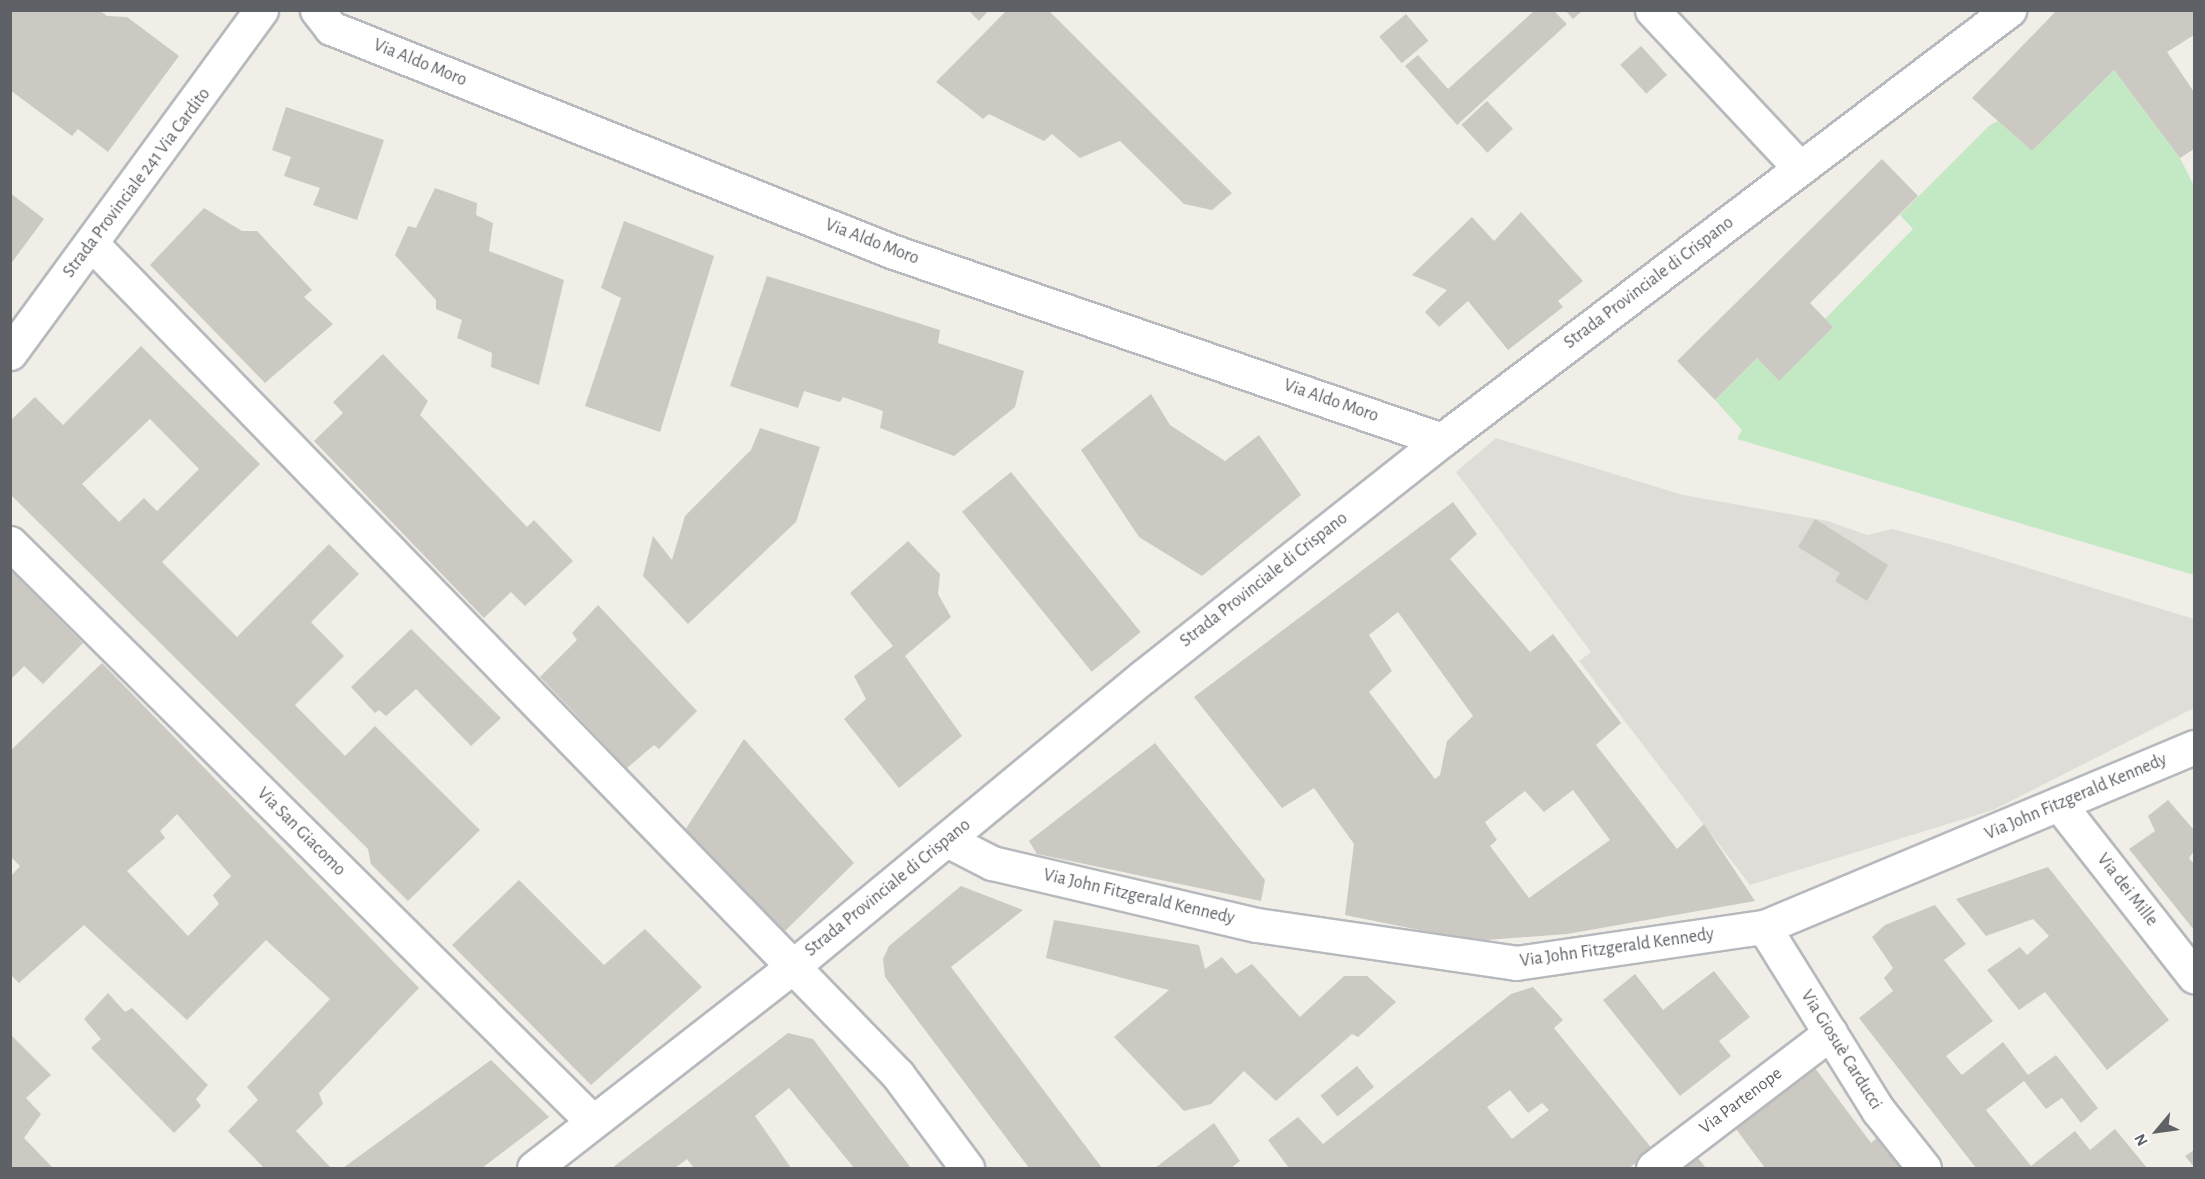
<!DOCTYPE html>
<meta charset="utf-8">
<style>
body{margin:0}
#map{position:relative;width:2205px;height:1179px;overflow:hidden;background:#f0eee6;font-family:"Alegreya Sans",sans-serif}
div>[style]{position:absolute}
.industrial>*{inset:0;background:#dfddd8}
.green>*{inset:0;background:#c2e9c3}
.building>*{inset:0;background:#ccc9c3;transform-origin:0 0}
.roads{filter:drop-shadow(2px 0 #b6b9bd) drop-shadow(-2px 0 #b6b9bd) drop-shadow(0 2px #b6b9bd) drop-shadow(0 -2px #b6b9bd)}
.street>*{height:33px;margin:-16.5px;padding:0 16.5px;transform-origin:16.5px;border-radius:16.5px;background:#fff}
.secondary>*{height:33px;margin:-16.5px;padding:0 16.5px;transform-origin:16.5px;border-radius:16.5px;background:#fff}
span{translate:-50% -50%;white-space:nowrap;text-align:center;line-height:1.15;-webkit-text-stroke:4.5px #fff;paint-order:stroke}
.street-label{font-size:18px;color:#5e6267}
.frame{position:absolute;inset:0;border:12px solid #5e6267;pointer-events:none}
.north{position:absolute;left:2127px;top:1101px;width:60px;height:60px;-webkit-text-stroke:4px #fff;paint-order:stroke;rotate:241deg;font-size:16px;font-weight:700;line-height:24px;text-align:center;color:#5e6267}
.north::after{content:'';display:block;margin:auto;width:21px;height:27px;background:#5e6267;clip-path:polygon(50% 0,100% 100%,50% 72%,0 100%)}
</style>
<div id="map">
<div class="industrial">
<div style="clip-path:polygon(1496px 438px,1683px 495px,1828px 521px,1867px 535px,1892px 529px,1953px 545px,2194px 619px,2194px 708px,1993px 810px,1750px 885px,1579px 661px,1591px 652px,1456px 472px)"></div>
</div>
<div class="green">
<div style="clip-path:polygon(2114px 70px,2180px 158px,2194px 186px,2194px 575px,1737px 439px,1742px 430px,1715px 400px,1757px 358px,1778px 380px,1833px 327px,1825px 319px,1913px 229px,1900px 215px,1990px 125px,1998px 121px,2032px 151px)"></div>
</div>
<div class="building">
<div style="clip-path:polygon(10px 10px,99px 10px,107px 16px,127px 17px,179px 56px,108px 152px,78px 129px,72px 136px,10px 90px)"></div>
<div style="clip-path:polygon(968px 10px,989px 10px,979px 21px)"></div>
<div style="clip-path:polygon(1007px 10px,1048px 10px,1232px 193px,1212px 210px,1184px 204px,1120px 141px,1080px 158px,1052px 134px,1044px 141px,989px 114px,983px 119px,936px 82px)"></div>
<div style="clip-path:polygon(1535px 10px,1553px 10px,1567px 24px,1457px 125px,1405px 66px,1418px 55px,1448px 89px)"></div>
<div style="clip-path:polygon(1565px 10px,1583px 10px,1573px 19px)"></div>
<div style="clip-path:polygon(2057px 10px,2194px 10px,2194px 35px,2167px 52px,2194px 92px,2194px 149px,2180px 158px,2114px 70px,2032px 151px,1972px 98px)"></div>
<div style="left:1406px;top:14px;width:35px;height:35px;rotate:50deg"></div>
<div style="left:1641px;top:46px;width:39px;height:28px;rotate:48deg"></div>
<div style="left:1487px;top:101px;width:38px;height:35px;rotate:47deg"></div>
<div style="clip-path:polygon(286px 107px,384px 140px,357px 220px,313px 205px,320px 188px,284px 176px,291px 157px,272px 150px)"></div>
<div style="clip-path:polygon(1882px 159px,1918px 196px,1810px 303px,1833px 327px,1779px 381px,1757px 358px,1715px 400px,1677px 361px)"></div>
<div style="clip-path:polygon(435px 188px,477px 203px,476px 215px,493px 223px,489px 251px,564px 280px,539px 385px,491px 367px,492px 353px,457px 338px,462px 320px,436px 309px,436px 300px,395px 255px,408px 226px,416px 228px)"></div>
<div style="clip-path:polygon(10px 193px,44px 219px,10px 265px)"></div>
<div style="clip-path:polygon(204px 208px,242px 231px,257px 231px,312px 290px,304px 297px,333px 324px,265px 383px,150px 265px)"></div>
<div style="clip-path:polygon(1521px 212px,1583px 281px,1558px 301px,1563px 307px,1508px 350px,1468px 301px,1439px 327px,1425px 312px,1447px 290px,1412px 275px,1472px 217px,1494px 241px)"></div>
<div style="clip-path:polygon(624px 221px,714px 256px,660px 432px,585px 406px,621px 298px,601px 288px)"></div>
<div style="clip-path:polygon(767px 276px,940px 330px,938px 343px,1024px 371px,1015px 407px,954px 456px,880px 428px,883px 411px,843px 397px,840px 402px,804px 391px,798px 408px,730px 386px)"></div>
<div style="clip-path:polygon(evenodd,141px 346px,260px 464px,162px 562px,237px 637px,329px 544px,359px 574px,311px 622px,344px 656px,295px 705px,345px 756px,375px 726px,480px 830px,408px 901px,371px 864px,368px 849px,10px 494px,10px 421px,35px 397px,63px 425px,141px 346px,150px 419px,199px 469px,157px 511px,144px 498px,119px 522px,82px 484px,150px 419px)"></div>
<div style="clip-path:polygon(383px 354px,428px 401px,420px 415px,527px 527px,534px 520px,573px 561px,525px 606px,511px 592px,484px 618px,314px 441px,343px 413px,333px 402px)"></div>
<div style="clip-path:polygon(1151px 394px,1170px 425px,1225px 461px,1259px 435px,1301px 495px,1202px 576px,1139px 537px,1081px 450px)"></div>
<div style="clip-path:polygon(760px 428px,820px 447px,796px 522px,688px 624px,643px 576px,653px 536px,672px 560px,685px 516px,751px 450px)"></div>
<div style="left:1011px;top:472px;width:206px;height:63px;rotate:51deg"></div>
<div style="clip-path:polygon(evenodd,1453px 502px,1477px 534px,1450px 559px,1530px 652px,1553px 634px,1621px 723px,1596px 745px,1677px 849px,1704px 824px,1755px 901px,1567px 934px,1474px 941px,1345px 915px,1354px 844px,1314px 788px,1282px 808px,1194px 697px,1453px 502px,1398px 612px,1473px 716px,1447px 741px,1440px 775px,1435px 779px,1369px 692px,1392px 671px,1369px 635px,1398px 612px,1453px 502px,1573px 790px,1610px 840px,1529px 898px,1490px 846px,1497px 840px,1485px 822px,1525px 791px,1544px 812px,1573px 790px)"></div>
<div style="clip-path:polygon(1815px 519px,1888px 565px,1867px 601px,1835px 581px,1840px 573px,1798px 547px)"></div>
<div style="clip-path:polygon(908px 541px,940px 574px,938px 594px,951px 617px,905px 656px,962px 736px,899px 788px,844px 719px,866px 699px,854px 676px,893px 646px,850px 593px)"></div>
<div style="clip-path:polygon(10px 570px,83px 643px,43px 684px,24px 666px,10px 680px)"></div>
<div style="clip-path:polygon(598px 605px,697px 711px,659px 749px,654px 745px,627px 768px,540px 677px,577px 640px,572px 633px)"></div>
<div style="clip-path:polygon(411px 629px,501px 718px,471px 746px,416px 689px,386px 716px,379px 710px,375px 713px,351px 687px)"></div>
<div style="clip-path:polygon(evenodd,102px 663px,419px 988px,319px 1093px,323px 1104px,296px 1131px,331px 1168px,264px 1168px,228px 1131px,258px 1100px,247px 1087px,330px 999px,266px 940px,187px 1020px,84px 925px,19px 983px,10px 974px,10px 877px,20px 866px,10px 856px,10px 751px,102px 663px,177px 814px,231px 876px,213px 895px,219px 904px,188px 936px,127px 871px,165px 838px,160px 831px,177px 814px)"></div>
<div style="clip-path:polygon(744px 739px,854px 863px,783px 933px,685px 830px)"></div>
<div style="clip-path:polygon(1155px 743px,1265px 880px,1261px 901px,1037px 854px,1029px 841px)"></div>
<div style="clip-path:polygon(2168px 800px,2194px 830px,2194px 851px,2189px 858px,2194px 864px,2194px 930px,2129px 849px,2155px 831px,2148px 816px)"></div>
<div style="clip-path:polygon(2048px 867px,2169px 1020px,2107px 1070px,2045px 992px,2019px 1010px,1987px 970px,2020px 947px,2027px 955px,2049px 936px,2033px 919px,1986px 936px,1956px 899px)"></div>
<div style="clip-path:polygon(519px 880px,604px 965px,645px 929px,702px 987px,591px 1085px,452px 945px)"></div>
<div style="clip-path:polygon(961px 886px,1023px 910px,951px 967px,1102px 1168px,1029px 1168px,885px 977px,883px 959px,889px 946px)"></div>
<div style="clip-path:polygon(1935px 905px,1966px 944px,1944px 960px,1993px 1021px,1946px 1056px,1962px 1075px,2003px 1042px,2028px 1075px,2056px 1055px,2098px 1108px,2081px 1123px,2062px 1098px,2046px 1109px,2024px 1081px,1986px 1110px,2031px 1166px,2075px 1131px,2090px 1150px,2115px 1129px,2147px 1168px,1976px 1168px,1859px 1018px,1893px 991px,1884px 978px,1893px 968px,1872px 937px,1885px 925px)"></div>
<div style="clip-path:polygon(1054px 920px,1199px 945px,1205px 969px,1222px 957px,1236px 974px,1252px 964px,1300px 1017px,1344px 976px,1367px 976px,1396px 1002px,1358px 1037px,1352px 1034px,1276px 1101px,1244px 1071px,1211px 1104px,1184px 1111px,1114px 1037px,1169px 990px,1046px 958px)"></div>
<div style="clip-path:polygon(1714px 971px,1750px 1017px,1719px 1041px,1731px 1056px,1680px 1096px,1603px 1000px,1635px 974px,1663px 1010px)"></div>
<div style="clip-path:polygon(evenodd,1533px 987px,1563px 1020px,1554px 1028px,1653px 1150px,1629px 1168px,1289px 1168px,1268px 1140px,1298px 1117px,1323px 1144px,1511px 994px,1533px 987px,1510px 1090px,1528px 1113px,1542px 1103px,1549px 1110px,1512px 1139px,1487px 1107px,1510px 1090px)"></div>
<div style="clip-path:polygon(108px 993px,125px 1012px,132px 1008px,208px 1085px,196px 1099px,201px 1106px,174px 1133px,91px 1048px,101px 1039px,84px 1019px)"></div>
<div style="clip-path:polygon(788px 1033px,813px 1039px,911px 1168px,854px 1168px,789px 1088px,755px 1116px,791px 1168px,694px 1168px,687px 1159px,675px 1168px,612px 1168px)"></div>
<div style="clip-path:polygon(10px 1034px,51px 1075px,26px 1098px,41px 1114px,24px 1138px,53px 1168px,10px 1168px)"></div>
<div style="clip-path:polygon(491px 1060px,549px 1117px,482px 1168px,343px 1168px)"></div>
<div style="left:1357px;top:1066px;width:27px;height:47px;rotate:51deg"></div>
<div style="clip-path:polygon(1815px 1068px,1871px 1143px,1878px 1137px,1902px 1168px,1765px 1168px,1736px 1129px)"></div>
<div style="clip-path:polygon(1214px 1123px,1240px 1161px,1231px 1168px,1155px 1168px)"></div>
<div style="clip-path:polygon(2194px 1150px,2194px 1167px,2185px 1156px)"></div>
<div style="clip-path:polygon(1695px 1154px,1706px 1168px,1677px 1168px)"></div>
</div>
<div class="roads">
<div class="street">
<div style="left:317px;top:10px;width:23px;rotate:52deg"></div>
<div style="left:331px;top:28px;width:606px;rotate:21.7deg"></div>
<div style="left:894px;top:252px;width:579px;rotate:18.94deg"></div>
<div style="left:1652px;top:10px;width:216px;rotate:46.9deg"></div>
<div style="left:91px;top:243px;width:1159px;rotate:45.87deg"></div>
<div style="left:898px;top:1075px;width:116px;rotate:53.4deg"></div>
<div style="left:10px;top:353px;width:425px;rotate:-53.8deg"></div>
<div style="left:10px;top:543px;width:820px;rotate:44.8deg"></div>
<div style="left:2059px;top:804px;width:219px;rotate:51.9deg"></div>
<div style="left:947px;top:840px;width:51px;rotate:27.1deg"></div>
<div style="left:992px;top:863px;width:272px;rotate:13.2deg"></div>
<div style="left:1257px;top:925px;width:262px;rotate:8.3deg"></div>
<div style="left:1516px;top:963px;width:251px;rotate:-8.3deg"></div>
<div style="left:1764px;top:927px;width:466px;rotate:-22.7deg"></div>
<div style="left:1764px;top:927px;width:216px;rotate:58.1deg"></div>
<div style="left:1878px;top:1110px;width:74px;rotate:51.6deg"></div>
<div style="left:1653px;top:1168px;width:223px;rotate:-37.3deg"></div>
</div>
<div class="secondary">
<div style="left:534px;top:1168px;width:327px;rotate:-37.9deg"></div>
<div style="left:792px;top:967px;width:457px;rotate:-39.6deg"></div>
<div style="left:1144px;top:676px;width:380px;rotate:-38.4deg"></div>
<div style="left:1442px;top:440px;width:712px;rotate:-37.18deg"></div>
</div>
</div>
<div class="street-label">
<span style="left:420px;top:63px;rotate:22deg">Via Aldo Moro</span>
<span style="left:137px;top:183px;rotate:-53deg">Strada Provinciale 241 Via Cardito</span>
<span style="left:872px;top:242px;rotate:21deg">Via Aldo Moro</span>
<span style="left:1649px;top:283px;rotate:-37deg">Strada Provinciale di Crispano</span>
<span style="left:1331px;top:401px;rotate:19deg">Via Aldo Moro</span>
<span style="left:1264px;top:580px;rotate:-38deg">Strada Provinciale di Crispano</span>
<span style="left:2076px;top:797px;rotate:-23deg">Via John Fitzgerald Kennedy</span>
<span style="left:301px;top:832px;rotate:45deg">Via San Giacomo</span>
<span style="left:888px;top:888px;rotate:-39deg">Strada Provinciale di Crispano</span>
<span style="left:2127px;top:890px;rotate:52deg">Via dei Mille</span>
<span style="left:1139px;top:897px;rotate:13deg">Via John Fitzgerald Kennedy</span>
<span style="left:1617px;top:948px;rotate:-8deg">Via John Fitzgerald Kennedy</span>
<span style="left:1841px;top:1050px;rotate:58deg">Via Giosuè Carducci</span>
<span style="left:1741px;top:1101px;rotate:-37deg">Via Partenope</span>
</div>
<div class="frame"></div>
<div class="north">N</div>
</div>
